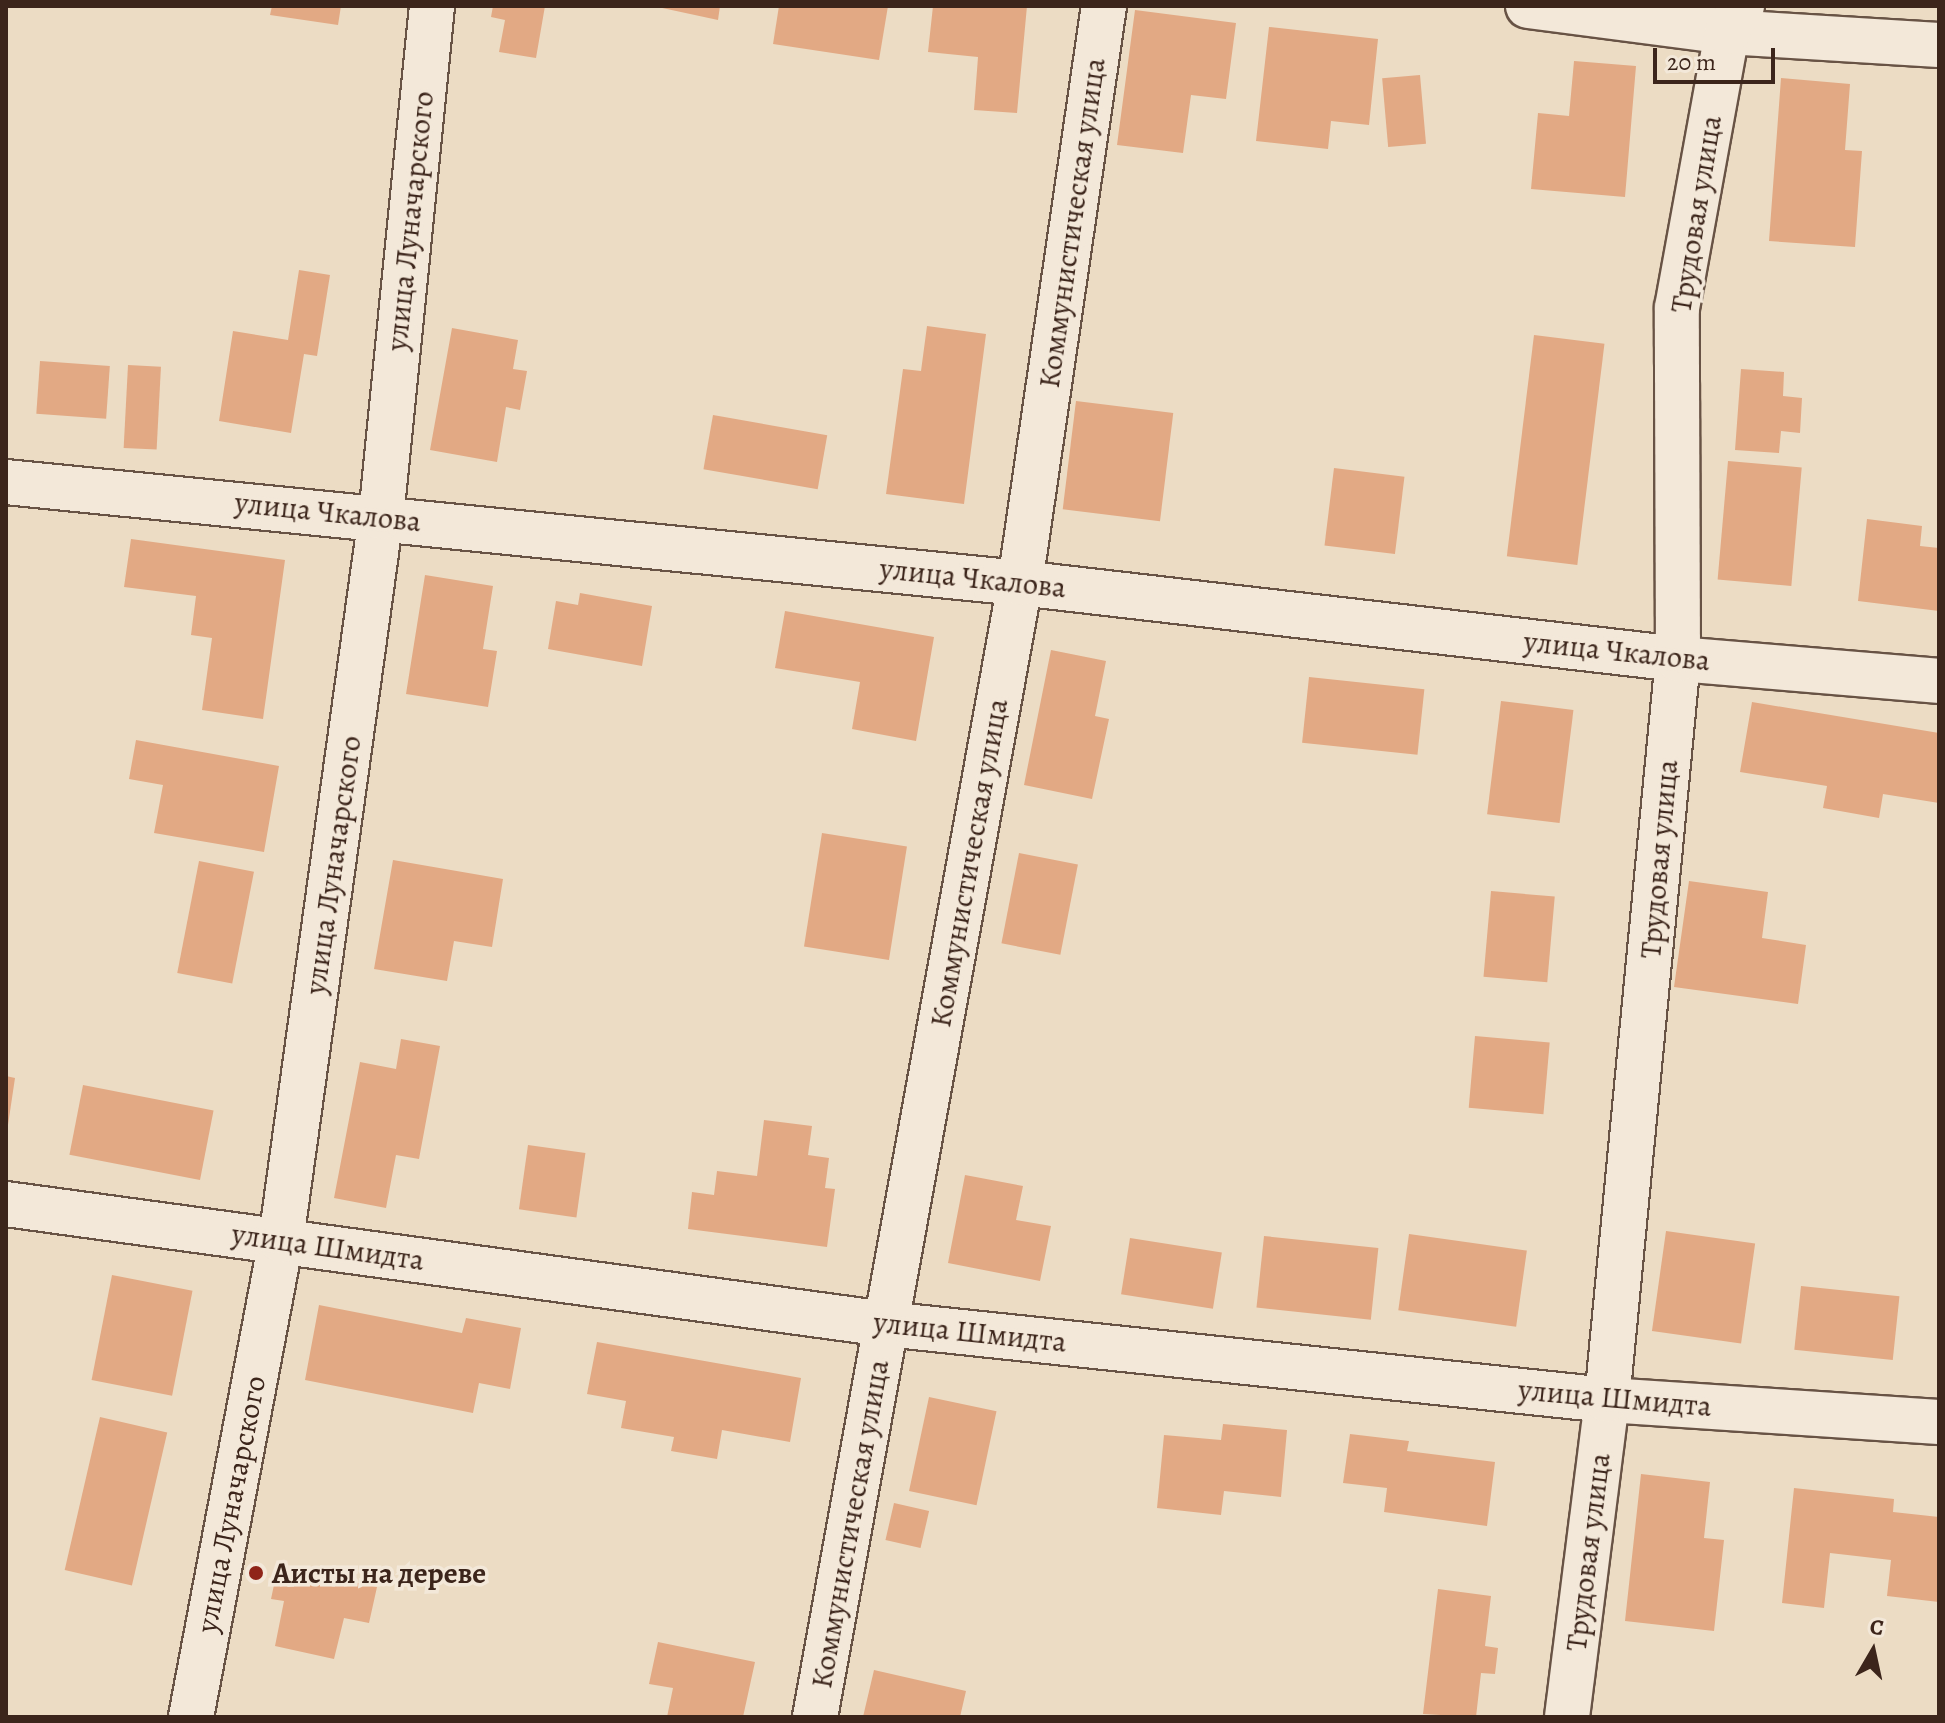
<!DOCTYPE html>
<meta charset="utf-8">
<style>
body{margin:0}
#map{position:relative;width:1945px;height:1723px;overflow:hidden;background:#ecdcc4;font-family:Alegreya,serif}
div>[style]{position:absolute}
.building>*{inset:0;background:#e2a984;transform-origin:0 0}
.roads{filter:drop-shadow(2px 0 #685345) drop-shadow(-2px 0 #685345) drop-shadow(0 2px #685345) drop-shadow(0 -2px #685345)}
.minor>*{height:44px;margin:-22px;padding:0 22px;transform-origin:22px;border-radius:22px;background:#f3e8d9}
.dots>*{width:22px;height:22px;translate:-50% -50%;box-sizing:border-box;border:4px solid #f3e8d9;border-radius:50%}
span{translate:-50% -50%;white-space:nowrap;text-align:center;line-height:1.15;-webkit-text-stroke:7px #f3e8d9;paint-order:stroke}
.street-label{font-size:30px;color:#3c251b}
.poi-label{font-size:30px;color:#3c251b;font-weight:700}
.left{translate:0 -50%;text-align:left}
.frame{position:absolute;inset:0;border:8px solid #3c251b;pointer-events:none}
.north{position:absolute;left:1833px;top:1611px;width:80px;height:80px;-webkit-text-stroke:6px #f3e8d9;paint-order:stroke;rotate:9deg;font-size:22px;font-weight:700;line-height:32px;text-align:center;color:#3c251b}
.north::after{content:'';display:block;margin:auto;width:28px;height:36px;background:#3c251b;clip-path:polygon(50% 0,100% 100%,50% 72%,0 100%)}
.scale{position:absolute;left:1653px;top:48px;width:122px;height:36px;box-sizing:border-box;border:4px solid #3c251b;border-top:0;padding-left:10px;font-size:24px;line-height:28px;white-space:nowrap;color:#3c251b;-webkit-text-stroke:6px #f3e8d9;paint-order:stroke}
</style>
<div id="map">
<div class="building">
<div style="clip-path:polygon(272px 6px,341px 6px,338px 25px,270px 15px)"></div>
<div style="clip-path:polygon(493px 6px,545px 6px,536px 58px,499px 52px,505px 20px,491px 17px)"></div>
<div style="clip-path:polygon(653px 6px,720px 6px,718px 20px)"></div>
<div style="clip-path:polygon(779px 6px,888px 6px,879px 60px,773px 44px)"></div>
<div style="clip-path:polygon(933px 6px,1027px 6px,1017px 113px,974px 110px,978px 57px,928px 52px)"></div>
<div style="clip-path:polygon(1135px 10px,1236px 23px,1226px 99px,1191px 95px,1183px 153px,1117px 145px)"></div>
<div style="clip-path:polygon(1269px 27px,1378px 39px,1369px 125px,1331px 121px,1328px 149px,1256px 141px)"></div>
<div style="clip-path:polygon(1574px 61px,1636px 66px,1625px 197px,1531px 189px,1538px 113px,1569px 116px)"></div>
<div style="left:1420px;top:75px;width:69px;height:38px;rotate:85deg"></div>
<div style="clip-path:polygon(1781px 78px,1850px 84px,1845px 150px,1862px 151px,1855px 247px,1769px 241px)"></div>
<div style="clip-path:polygon(299px 270px,330px 275px,317px 356px,304px 354px,291px 433px,219px 421px,233px 331px,288px 340px)"></div>
<div style="clip-path:polygon(927px 326px,986px 334px,964px 504px,886px 494px,903px 369px,921px 371px)"></div>
<div style="clip-path:polygon(452px 328px,518px 340px,513px 369px,527px 371px,520px 410px,506px 407px,497px 462px,430px 450px)"></div>
<div style="left:1534px;top:335px;width:71px;height:223px;rotate:7deg"></div>
<div style="left:40px;top:361px;width:70px;height:53px;rotate:4deg"></div>
<div style="left:128px;top:365px;width:33px;height:83px;rotate:3deg"></div>
<div style="clip-path:polygon(1741px 369px,1784px 372px,1783px 396px,1802px 398px,1800px 433px,1781px 431px,1779px 453px,1735px 450px)"></div>
<div style="left:1076px;top:401px;width:98px;height:109px;rotate:7deg"></div>
<div style="left:713px;top:415px;width:116px;height:55px;rotate:10deg"></div>
<div style="left:1728px;top:461px;width:74px;height:119px;rotate:5deg"></div>
<div style="left:1334px;top:468px;width:71px;height:78px;rotate:7deg"></div>
<div style="clip-path:polygon(1867px 519px,1922px 526px,1920px 546px,1939px 548px,1939px 611px,1858px 601px)"></div>
<div style="clip-path:polygon(131px 539px,285px 560px,263px 719px,202px 710px,212px 638px,191px 635px,196px 596px,124px 587px)"></div>
<div style="clip-path:polygon(425px 575px,493px 586px,483px 649px,497px 651px,488px 707px,406px 694px)"></div>
<div style="clip-path:polygon(580px 593px,652px 606px,642px 666px,548px 649px,556px 601px,578px 605px)"></div>
<div style="clip-path:polygon(785px 611px,934px 637px,916px 741px,852px 729px,860px 682px,775px 668px)"></div>
<div style="clip-path:polygon(1051px 650px,1106px 661px,1095px 716px,1109px 719px,1092px 799px,1024px 785px)"></div>
<div style="left:1309px;top:677px;width:116px;height:66px;rotate:6deg"></div>
<div style="left:1501px;top:701px;width:73px;height:114px;rotate:7deg"></div>
<div style="clip-path:polygon(1752px 702px,1939px 733px,1939px 803px,1883px 794px,1879px 818px,1823px 808px,1827px 786px,1740px 772px)"></div>
<div style="clip-path:polygon(136px 740px,279px 766px,264px 852px,154px 833px,163px 785px,129px 779px)"></div>
<div style="left:822px;top:833px;width:86px;height:115px;rotate:9deg"></div>
<div style="left:1019px;top:853px;width:60px;height:92px;rotate:11deg"></div>
<div style="clip-path:polygon(393px 860px,503px 879px,492px 947px,454px 941px,447px 981px,374px 969px)"></div>
<div style="left:199px;top:861px;width:56px;height:114px;rotate:11deg"></div>
<div style="clip-path:polygon(1689px 881px,1768px 892px,1762px 938px,1806px 945px,1798px 1004px,1674px 987px)"></div>
<div style="left:1491px;top:891px;width:64px;height:86px;rotate:5deg"></div>
<div style="left:1475px;top:1036px;width:75px;height:72px;rotate:5deg"></div>
<div style="clip-path:polygon(401px 1039px,440px 1046px,419px 1159px,396px 1155px,386px 1208px,334px 1198px,360px 1062px,396px 1069px)"></div>
<div style="clip-path:polygon(6px 1076px,15px 1078px,8px 1125px,6px 1125px)"></div>
<div style="left:83px;top:1085px;width:133px;height:71px;rotate:11deg"></div>
<div style="clip-path:polygon(764px 1120px,812px 1126px,808px 1155px,829px 1158px,825px 1188px,835px 1189px,827px 1247px,688px 1229px,692px 1192px,714px 1195px,717px 1171px,757px 1176px)"></div>
<div style="left:528px;top:1145px;width:58px;height:65px;rotate:8deg"></div>
<div style="clip-path:polygon(965px 1175px,1023px 1186px,1016px 1220px,1051px 1226px,1040px 1281px,948px 1263px)"></div>
<div style="left:1666px;top:1231px;width:90px;height:101px;rotate:8deg"></div>
<div style="left:1409px;top:1234px;width:119px;height:77px;rotate:8deg"></div>
<div style="left:1264px;top:1236px;width:115px;height:72px;rotate:6deg"></div>
<div style="left:1130px;top:1238px;width:93px;height:57px;rotate:9deg"></div>
<div style="left:112px;top:1275px;width:82px;height:107px;rotate:11deg"></div>
<div style="left:1801px;top:1286px;width:99px;height:64px;rotate:6deg"></div>
<div style="clip-path:polygon(319px 1305px,462px 1333px,466px 1318px,521px 1328px,510px 1389px,479px 1383px,473px 1413px,305px 1380px)"></div>
<div style="clip-path:polygon(597px 1342px,801px 1378px,790px 1442px,722px 1430px,717px 1459px,671px 1451px,674px 1437px,621px 1428px,626px 1401px,587px 1394px)"></div>
<div style="left:929px;top:1397px;width:69px;height:96px;rotate:12deg"></div>
<div style="left:100px;top:1417px;width:69px;height:157px;rotate:13deg"></div>
<div style="clip-path:polygon(1223px 1424px,1287px 1430px,1281px 1497px,1224px 1491px,1221px 1515px,1157px 1508px,1164px 1435px,1221px 1440px)"></div>
<div style="clip-path:polygon(1350px 1434px,1409px 1441px,1407px 1451px,1495px 1462px,1487px 1526px,1384px 1512px,1387px 1488px,1343px 1483px)"></div>
<div style="clip-path:polygon(1641px 1474px,1710px 1482px,1704px 1538px,1724px 1540px,1714px 1631px,1625px 1621px)"></div>
<div style="clip-path:polygon(1794px 1488px,1894px 1499px,1893px 1512px,1939px 1517px,1939px 1602px,1887px 1596px,1891px 1560px,1830px 1553px,1824px 1608px,1782px 1603px)"></div>
<div style="left:894px;top:1503px;width:36px;height:38px;rotate:13deg"></div>
<div style="clip-path:polygon(278px 1566px,377px 1587px,369px 1623px,344px 1618px,334px 1659px,275px 1646px,284px 1601px,271px 1599px)"></div>
<div style="clip-path:polygon(1438px 1589px,1491px 1596px,1485px 1646px,1498px 1648px,1495px 1674px,1481px 1673px,1476px 1717px,1423px 1714px)"></div>
<div style="clip-path:polygon(658px 1642px,755px 1662px,743px 1717px,667px 1717px,673px 1688px,649px 1684px)"></div>
<div style="clip-path:polygon(874px 1670px,966px 1691px,960px 1717px,863px 1717px)"></div>
</div>
<div class="roads">
<div class="minor">
<div style="left:1528px;top:6px;width:201px;rotate:7.4deg"></div>
<div style="left:1727px;top:32px;width:212px;rotate:3.5deg"></div>
<div style="left:6px;top:482px;width:1019px;rotate:5.69deg"></div>
<div style="left:1020px;top:583px;width:662px;rotate:6.59deg"></div>
<div style="left:1678px;top:659px;width:262px;rotate:4.8deg"></div>
<div style="left:6px;top:1204px;width:888px;rotate:7.77deg"></div>
<div style="left:886px;top:1324px;width:725px;rotate:6.02deg"></div>
<div style="left:1607px;top:1400px;width:333px;rotate:3.8deg"></div>
<div style="left:191px;top:1717px;width:485px;rotate:-79.3deg"></div>
<div style="left:281px;top:1240px;width:730px;rotate:-82.13deg"></div>
<div style="left:381px;top:517px;width:514px;rotate:-84.3deg"></div>
<div style="left:815px;top:1717px;width:1152px;rotate:-79.75deg"></div>
<div style="left:1020px;top:583px;width:583px;rotate:-81.72deg"></div>
<div style="left:1567px;top:1717px;width:320px;rotate:-82.8deg"></div>
<div style="left:1607px;top:1400px;width:744px;rotate:-84.53deg"></div>
<div style="left:1678px;top:659px;width:351px;rotate:-90.2deg"></div>
<div style="left:1677px;top:308px;width:280px;rotate:-79.7deg"></div>
<div style="left:1727px;top:32px;width:30px;rotate:-60deg"></div>
</div>
</div>
<div class="dots">
<div style="left:256px;top:1573px;background:#8f2418"></div>
</div>
<div class="street-label">
<span style="left:1696px;top:214px;rotate:-81deg">Трудовая улица</span>
<span style="left:410px;top:221px;rotate:-84deg">улица Луначарского</span>
<span style="left:1072px;top:223px;rotate:-82deg">Коммунистическая улица</span>
<span style="left:328px;top:512px;rotate:6deg">улица Чкалова</span>
<span style="left:973px;top:578px;rotate:6deg">улица Чкалова</span>
<span style="left:1617px;top:651px;rotate:6deg">улица Чкалова</span>
<span style="left:1659px;top:859px;rotate:-85deg">Трудовая улица</span>
<span style="left:969px;top:863px;rotate:-80deg">Коммунистическая улица</span>
<span style="left:333px;top:865px;rotate:-82deg">улица Луначарского</span>
<span style="left:328px;top:1247px;rotate:8deg">улица Шмидта</span>
<span style="left:970px;top:1332px;rotate:6deg">улица Шмидта</span>
<span style="left:1615px;top:1398px;rotate:5deg">улица Шмидта</span>
<span style="left:231px;top:1504px;rotate:-79deg">улица Луначарского</span>
<span style="left:850px;top:1524px;rotate:-80deg">Коммунистическая улица</span>
<span style="left:1588px;top:1552px;rotate:-83deg">Трудовая улица</span>
</div>
<div class="poi-label">
<span class="left" style="left:272px;top:1573px">Аисты на дереве</span>
</div>
<div class="frame"></div>
<div class="north">С</div>
<div class="scale">20 m</div>
</div>
